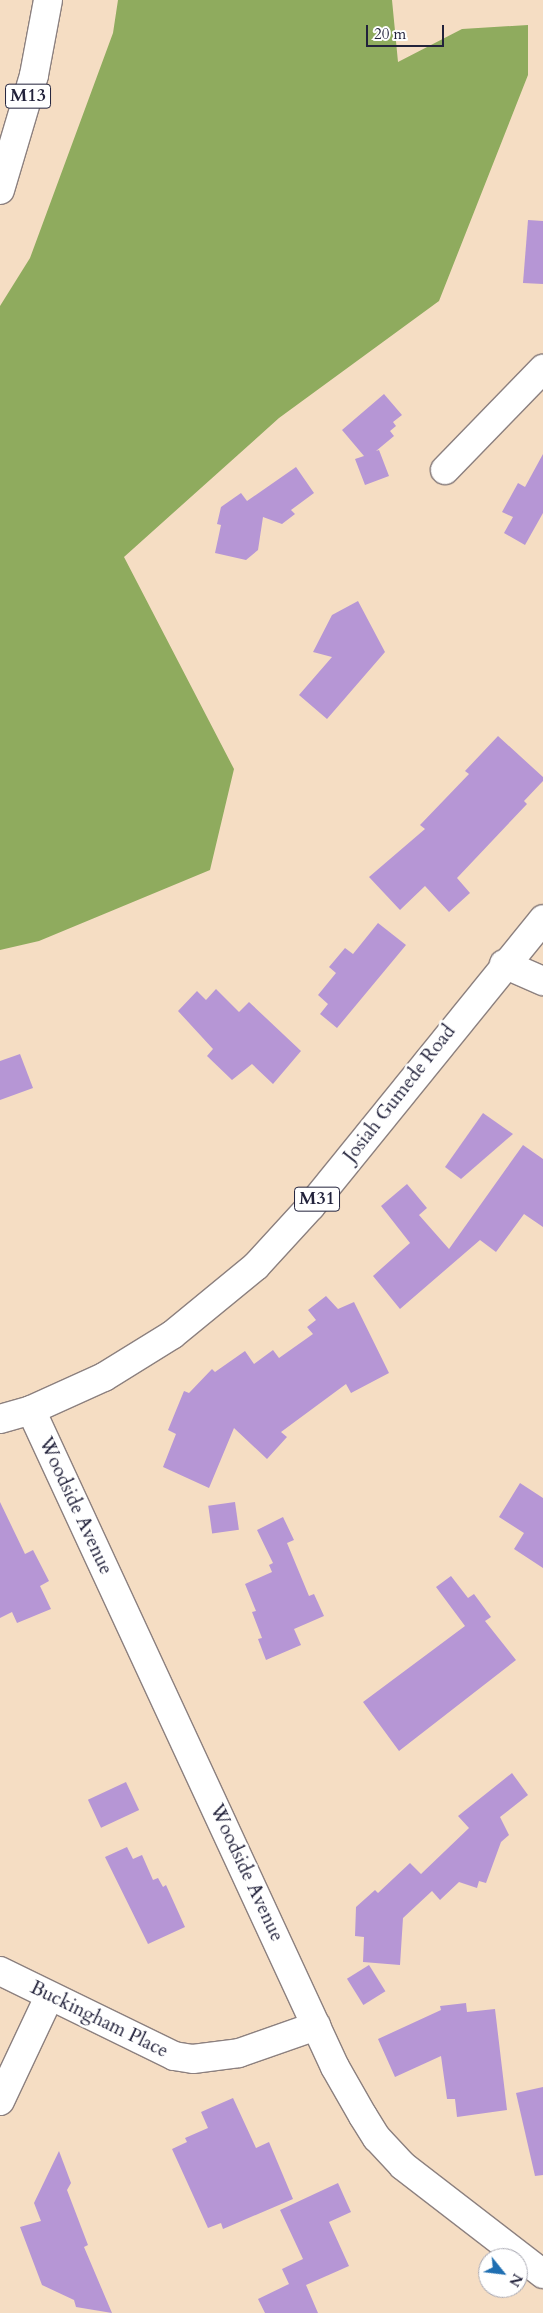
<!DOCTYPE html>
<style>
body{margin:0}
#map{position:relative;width:543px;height:2313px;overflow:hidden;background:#f5ddc3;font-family:Cardo,serif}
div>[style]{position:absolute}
.forest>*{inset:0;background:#8fab5e}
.building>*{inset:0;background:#b696d5;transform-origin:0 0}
.roads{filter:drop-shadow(1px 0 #8c807f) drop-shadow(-1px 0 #8c807f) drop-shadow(0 1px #8c807f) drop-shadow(0 -1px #8c807f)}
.minor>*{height:28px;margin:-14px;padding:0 14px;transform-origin:14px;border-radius:14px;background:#fff}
.primary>*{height:28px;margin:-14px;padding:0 14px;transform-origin:14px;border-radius:14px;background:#fff}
.motorway>*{height:28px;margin:-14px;padding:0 14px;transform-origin:14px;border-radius:14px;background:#fff}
span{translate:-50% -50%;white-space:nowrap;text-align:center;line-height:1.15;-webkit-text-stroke:5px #fff;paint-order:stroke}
.shield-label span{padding:1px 4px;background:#fff;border:1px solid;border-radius:4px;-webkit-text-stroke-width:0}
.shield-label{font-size:18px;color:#22223b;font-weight:700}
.street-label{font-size:19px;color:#22223b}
.north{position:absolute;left:478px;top:2248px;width:50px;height:50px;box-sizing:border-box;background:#fff;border:1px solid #a7a7b1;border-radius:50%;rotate:119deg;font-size:14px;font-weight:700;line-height:20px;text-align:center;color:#22223b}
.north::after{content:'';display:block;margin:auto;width:18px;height:22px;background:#1f6fb2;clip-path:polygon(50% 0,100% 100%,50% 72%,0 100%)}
.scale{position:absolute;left:366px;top:25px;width:78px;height:22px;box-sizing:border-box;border:2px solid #22223b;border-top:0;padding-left:6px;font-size:15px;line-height:18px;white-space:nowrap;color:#22223b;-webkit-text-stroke:4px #fff;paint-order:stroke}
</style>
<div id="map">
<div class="forest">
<div style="clip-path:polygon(118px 0,392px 0,398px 62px,462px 29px,528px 25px,528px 75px,439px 301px,279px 418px,124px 557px,234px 769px,210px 870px,39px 941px,0 950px,0 306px,30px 258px,113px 33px)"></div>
</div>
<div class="building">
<div style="clip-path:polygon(528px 220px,543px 221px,543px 284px,523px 283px)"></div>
<div style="clip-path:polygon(384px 394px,402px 415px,393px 422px,396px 426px,390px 431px,394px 436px,376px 451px,379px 450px,389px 476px,365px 485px,355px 459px,364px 456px,342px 430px)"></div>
<div style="clip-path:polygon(543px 454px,543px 513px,525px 545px,504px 533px,513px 517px,502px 512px,518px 483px,525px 487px)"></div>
<div style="clip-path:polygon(296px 467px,314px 493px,291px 510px,295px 514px,282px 524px,263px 517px,258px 550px,246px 560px,215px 553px,221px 525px,217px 524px,221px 507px,241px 493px,247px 501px)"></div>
<div style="clip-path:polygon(358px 601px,385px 652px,327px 719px,299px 695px,332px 657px,313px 652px,332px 615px)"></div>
<div style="clip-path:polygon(498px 736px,543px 777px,543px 781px,524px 801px,527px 804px,457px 878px,470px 893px,449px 912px,425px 886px,400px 910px,369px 877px,425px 829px,420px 825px,469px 774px,465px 771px)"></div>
<div style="clip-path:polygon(378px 923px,406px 945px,337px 1028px,320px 1014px,328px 1004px,318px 995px,336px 973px,329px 967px,345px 948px,353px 954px)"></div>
<div style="clip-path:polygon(216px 989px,239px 1012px,249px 1002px,301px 1051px,273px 1084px,252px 1064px,232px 1080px,207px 1056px,213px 1049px,178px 1011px,197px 991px,206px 1000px)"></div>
<div style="clip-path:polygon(20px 1054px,33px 1088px,0 1100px,0 1061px)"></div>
<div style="clip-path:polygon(483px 1113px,513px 1134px,461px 1179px,445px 1167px)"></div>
<div style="clip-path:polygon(523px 1145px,543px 1159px,543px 1227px,524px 1214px,496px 1252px,480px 1240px,400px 1309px,373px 1276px,410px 1243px,381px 1206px,407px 1184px,427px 1208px,419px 1215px,449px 1249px)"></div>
<div style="clip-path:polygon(326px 1296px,338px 1309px,354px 1302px,389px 1373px,351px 1393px,346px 1384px,281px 1432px,287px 1437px,267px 1459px,234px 1428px,209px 1488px,163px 1467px,176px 1434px,168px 1430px,184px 1391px,189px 1393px,212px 1369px,215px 1372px,245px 1351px,254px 1364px,273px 1350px,279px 1358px,313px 1334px,307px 1327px,316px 1320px,308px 1310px)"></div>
<div style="clip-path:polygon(520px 1483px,543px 1498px,543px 1568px,514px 1549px,524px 1533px,499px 1517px)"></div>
<div style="clip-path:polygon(0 1502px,25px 1554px,33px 1550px,49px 1581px,40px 1586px,51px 1609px,17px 1623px,12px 1612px,0 1618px)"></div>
<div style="left:235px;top:1502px;width:28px;height:27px;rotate:82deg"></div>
<div style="clip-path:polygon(283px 1517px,294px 1540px,287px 1543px,309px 1596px,314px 1594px,324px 1616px,294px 1629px,301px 1645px,266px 1660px,258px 1639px,262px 1638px,252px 1612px,256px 1611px,245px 1584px,272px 1572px,269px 1565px,273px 1563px,257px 1530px)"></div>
<div style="clip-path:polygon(451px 1576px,468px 1598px,474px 1594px,491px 1617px,485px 1621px,516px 1660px,399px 1751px,363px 1702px,465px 1626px,436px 1587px)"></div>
<div style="clip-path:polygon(512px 1773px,528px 1795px,500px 1817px,509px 1835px,501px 1842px,486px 1883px,479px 1881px,477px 1888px,459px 1882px,440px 1900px,432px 1891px,403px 1918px,400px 1965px,363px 1962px,364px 1937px,355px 1936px,356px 1907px,375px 1890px,378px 1893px,410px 1863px,421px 1874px,469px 1828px,458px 1816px)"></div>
<div style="left:126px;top:1782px;width:31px;height:42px;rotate:65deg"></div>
<div style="clip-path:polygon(127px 1847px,133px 1859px,142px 1855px,153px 1880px,158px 1878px,163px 1887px,166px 1885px,185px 1927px,148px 1944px,105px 1857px)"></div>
<div style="left:369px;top:1965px;width:31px;height:26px;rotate:58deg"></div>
<div style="clip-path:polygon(466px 2003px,467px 2012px,495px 2009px,507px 2110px,457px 2117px,455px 2099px,447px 2099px,441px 2056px,395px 2077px,378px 2039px,441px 2010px,440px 2006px)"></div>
<div style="clip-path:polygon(543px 2087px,543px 2175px,535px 2176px,516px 2093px)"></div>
<div style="clip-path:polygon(233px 2098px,256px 2148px,269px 2142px,293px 2199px,223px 2229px,221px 2223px,208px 2228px,172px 2149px,187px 2142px,185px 2138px,208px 2128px,201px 2112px)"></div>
<div style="clip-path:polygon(59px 2151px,71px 2183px,67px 2190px,88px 2245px,84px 2247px,112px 2313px,76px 2307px,74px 2300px,42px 2285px,20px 2227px,41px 2221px,34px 2203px)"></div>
<div style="clip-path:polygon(338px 2183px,351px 2212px,329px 2222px,349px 2266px,306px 2285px,318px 2313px,265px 2313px,258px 2299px,289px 2284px,282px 2269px,303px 2259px,280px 2210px)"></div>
</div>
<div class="roads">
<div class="minor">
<div style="left:445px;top:470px;width:141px;rotate:-45.9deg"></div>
<div style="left:504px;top:964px;width:43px;rotate:23.6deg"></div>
<div style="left:31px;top:1410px;width:724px;rotate:65.17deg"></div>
<div style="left:335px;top:2067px;width:56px;rotate:60.3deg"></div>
<div style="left:363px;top:2116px;width:26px;rotate:58deg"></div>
<div style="left:377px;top:2138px;width:38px;rotate:47deg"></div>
<div style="left:403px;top:2166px;width:177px;rotate:37.6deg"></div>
<div style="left:0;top:1971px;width:194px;rotate:26deg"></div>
<div style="left:174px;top:2056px;width:19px;rotate:9deg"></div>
<div style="left:193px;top:2059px;width:46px;rotate:-7.4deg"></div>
<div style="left:239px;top:2053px;width:82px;rotate:-19.3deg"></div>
<div style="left:0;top:2101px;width:115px;rotate:-64.8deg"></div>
</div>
<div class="primary">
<div style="left:0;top:1419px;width:32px;rotate:-16deg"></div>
<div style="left:31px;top:1410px;width:80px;rotate:-24.3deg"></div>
<div style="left:104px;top:1377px;width:80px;rotate:-31.7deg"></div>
<div style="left:172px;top:1335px;width:109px;rotate:-39.4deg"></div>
<div style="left:256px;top:1266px;width:81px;rotate:-47.5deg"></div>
<div style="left:311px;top:1206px;width:369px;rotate:-51deg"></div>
</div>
<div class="motorway">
<div style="left:0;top:190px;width:120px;rotate:-73.5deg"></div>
<div style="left:34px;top:75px;width:76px;rotate:-79.4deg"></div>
</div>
</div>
<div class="shield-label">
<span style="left:28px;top:96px">M13</span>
<span style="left:317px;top:1199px">M31</span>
</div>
<div class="street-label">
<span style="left:400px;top:1094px;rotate:-52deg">Josiah Gumede Road</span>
<span style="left:75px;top:1506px;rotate:65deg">Woodside Avenue</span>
<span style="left:246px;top:1873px;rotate:65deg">Woodside Avenue</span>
<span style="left:99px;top:2020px;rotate:26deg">Buckingham Place</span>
</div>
<div class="north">N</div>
<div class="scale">20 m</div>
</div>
